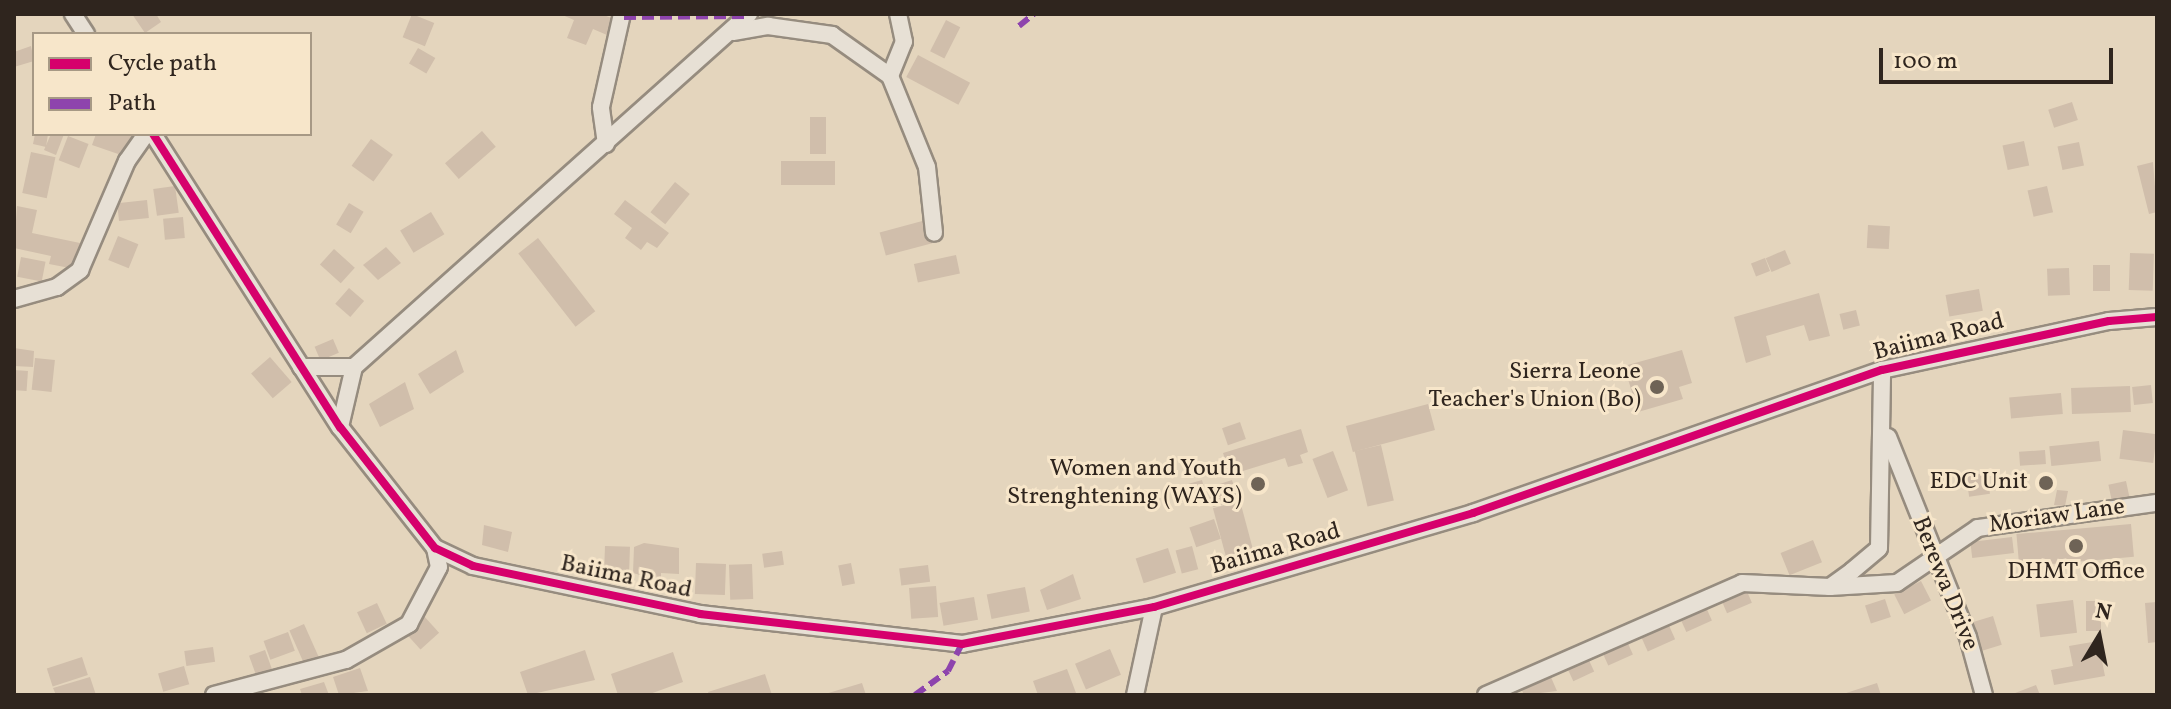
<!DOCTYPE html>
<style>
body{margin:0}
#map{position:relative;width:2171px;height:709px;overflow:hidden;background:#e4d5bd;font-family:Vollkorn,serif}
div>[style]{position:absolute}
.building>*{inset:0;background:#d0beab;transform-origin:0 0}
.roads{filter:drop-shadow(2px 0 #968c7f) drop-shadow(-2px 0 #968c7f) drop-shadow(0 2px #968c7f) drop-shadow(0 -2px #968c7f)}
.minor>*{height:16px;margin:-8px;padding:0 8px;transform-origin:8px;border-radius:8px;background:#e7e0d5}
.quiet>*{height:6px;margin-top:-3px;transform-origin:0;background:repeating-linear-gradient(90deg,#8e44ad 0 12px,transparent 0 18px)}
.cycleway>*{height:8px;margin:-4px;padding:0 4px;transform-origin:4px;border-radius:4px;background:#d6006c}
.dots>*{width:22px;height:22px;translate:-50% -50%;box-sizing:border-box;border:4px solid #f7e6ca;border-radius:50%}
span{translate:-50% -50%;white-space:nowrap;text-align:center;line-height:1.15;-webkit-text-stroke:6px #f7e6ca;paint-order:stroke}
.street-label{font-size:24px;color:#2f251e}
.poi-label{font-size:24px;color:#2f251e}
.right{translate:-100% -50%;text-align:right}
.frame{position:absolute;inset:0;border:16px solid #2f251e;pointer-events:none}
.legend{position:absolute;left:32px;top:32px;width:280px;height:104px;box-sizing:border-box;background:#f7e6ca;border:2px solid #a79985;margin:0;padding:10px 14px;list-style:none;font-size:24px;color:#2f251e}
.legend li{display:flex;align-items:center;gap:16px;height:40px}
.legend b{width:40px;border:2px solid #a79985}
.north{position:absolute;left:2059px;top:597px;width:80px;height:80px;-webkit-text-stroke:6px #f7e6ca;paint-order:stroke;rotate:10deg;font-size:22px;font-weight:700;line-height:32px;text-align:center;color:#2f251e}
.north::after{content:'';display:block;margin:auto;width:28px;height:36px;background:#2f251e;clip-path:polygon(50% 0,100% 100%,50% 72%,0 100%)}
.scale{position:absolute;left:1879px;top:48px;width:234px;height:36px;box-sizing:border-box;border:4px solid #2f251e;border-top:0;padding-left:10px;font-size:24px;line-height:28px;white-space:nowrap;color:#2f251e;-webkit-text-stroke:6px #f7e6ca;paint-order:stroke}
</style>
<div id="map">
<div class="building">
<div style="clip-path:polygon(132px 14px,156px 14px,161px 22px,145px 33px)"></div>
<div style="left:412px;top:14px;width:24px;height:25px;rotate:22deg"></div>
<div style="clip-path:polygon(560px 14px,601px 14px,614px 19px,607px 35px,593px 29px,586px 45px,567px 38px,574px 20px)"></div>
<div style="left:946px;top:20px;width:16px;height:35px;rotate:27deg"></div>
<div style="clip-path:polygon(31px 46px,34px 61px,14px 67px,14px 52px)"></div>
<div style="left:418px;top:48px;width:20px;height:18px;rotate:30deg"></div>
<div style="left:918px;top:55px;width:59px;height:25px;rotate:28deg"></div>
<div style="left:2072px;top:102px;width:19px;height:25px;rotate:72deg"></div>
<div style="left:810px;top:117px;width:16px;height:37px"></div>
<div style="left:482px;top:131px;width:21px;height:49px;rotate:49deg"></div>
<div style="clip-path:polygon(35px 134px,48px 134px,46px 147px,33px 144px)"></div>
<div style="clip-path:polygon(51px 134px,64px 134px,56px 155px,44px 150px)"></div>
<div style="clip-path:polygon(96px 134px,132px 136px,124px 156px,92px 145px)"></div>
<div style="left:68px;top:136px;width:22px;height:26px;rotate:21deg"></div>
<div style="left:371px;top:139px;width:27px;height:33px;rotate:36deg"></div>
<div style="left:2024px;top:141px;width:25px;height:22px;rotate:78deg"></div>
<div style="left:2079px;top:142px;width:24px;height:22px;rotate:78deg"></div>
<div style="left:31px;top:152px;width:25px;height:42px;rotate:12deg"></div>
<div style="left:781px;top:161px;width:54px;height:24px"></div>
<div style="clip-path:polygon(2153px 162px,2157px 212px,2149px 214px,2137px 166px)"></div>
<div style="left:675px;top:182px;width:19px;height:39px;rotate:39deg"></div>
<div style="left:175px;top:186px;width:27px;height:22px;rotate:82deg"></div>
<div style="left:2047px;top:186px;width:27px;height:20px;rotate:77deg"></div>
<div style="left:147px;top:200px;width:18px;height:30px;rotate:84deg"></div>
<div style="clip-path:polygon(625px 200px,669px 233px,657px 248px,647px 242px,641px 250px,625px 238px,632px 228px,614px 214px)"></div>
<div style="left:349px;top:203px;width:17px;height:25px;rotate:31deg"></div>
<div style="clip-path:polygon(17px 206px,37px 210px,32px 233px,80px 243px,75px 269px,49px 264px,51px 256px,14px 248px)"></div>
<div style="left:431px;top:212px;width:26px;height:36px;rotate:59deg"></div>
<div style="left:183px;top:217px;width:21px;height:20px;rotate:85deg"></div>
<div style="left:926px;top:220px;width:24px;height:48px;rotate:75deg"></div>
<div style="left:1868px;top:225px;width:22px;height:23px;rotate:3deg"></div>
<div style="left:118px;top:236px;width:22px;height:26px;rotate:22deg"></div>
<div style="left:538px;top:238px;width:93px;height:25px;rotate:52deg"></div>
<div style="clip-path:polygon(386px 247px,401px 263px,378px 280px,363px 265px)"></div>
<div style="left:334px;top:249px;width:28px;height:21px;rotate:42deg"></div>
<div style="left:1785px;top:250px;width:15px;height:21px;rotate:67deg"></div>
<div style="left:2130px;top:253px;width:24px;height:37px;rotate:2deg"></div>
<div style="left:956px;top:255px;width:19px;height:43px;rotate:78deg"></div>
<div style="left:21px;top:257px;width:25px;height:20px;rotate:11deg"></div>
<div style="left:1765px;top:258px;width:14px;height:15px;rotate:69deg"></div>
<div style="left:2110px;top:265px;width:26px;height:17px;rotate:90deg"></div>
<div style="left:2069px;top:268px;width:27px;height:22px;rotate:88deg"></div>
<div style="left:349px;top:288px;width:20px;height:21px;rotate:41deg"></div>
<div style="left:1979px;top:289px;width:22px;height:34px;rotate:80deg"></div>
<div style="clip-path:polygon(1819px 293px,1830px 336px,1809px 341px,1804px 325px,1766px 336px,1771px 355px,1746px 363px,1734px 317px)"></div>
<div style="left:1856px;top:310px;width:16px;height:17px;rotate:76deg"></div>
<div style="left:333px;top:339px;width:15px;height:20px;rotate:67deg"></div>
<div style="clip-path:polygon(14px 348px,34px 351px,33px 367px,14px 366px)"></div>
<div style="clip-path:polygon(456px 350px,464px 372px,430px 394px,418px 374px)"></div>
<div style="clip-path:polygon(1682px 350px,1692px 383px,1679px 387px,1683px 399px,1638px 412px,1624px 366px)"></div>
<div style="left:270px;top:357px;width:33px;height:25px;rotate:49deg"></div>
<div style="left:35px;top:358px;width:20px;height:32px;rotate:6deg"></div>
<div style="left:14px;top:370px;width:14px;height:20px;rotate:4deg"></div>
<div style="clip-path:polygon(405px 382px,414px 409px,380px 427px,369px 404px)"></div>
<div style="left:2151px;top:385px;width:18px;height:19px;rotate:84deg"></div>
<div style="left:2130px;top:386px;width:26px;height:59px;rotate:88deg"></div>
<div style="left:2061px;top:393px;width:21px;height:52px;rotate:85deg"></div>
<div style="left:1428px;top:404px;width:27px;height:85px;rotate:75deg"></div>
<div style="left:1240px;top:422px;width:18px;height:19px;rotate:71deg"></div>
<div style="clip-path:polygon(1301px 429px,1308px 452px,1300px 455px,1303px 463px,1288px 467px,1285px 458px,1230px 475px,1223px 453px)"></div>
<div style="left:2123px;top:430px;width:34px;height:29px;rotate:7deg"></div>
<div style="left:2099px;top:441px;width:20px;height:50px;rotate:84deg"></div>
<div style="left:1381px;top:445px;width:57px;height:27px;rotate:77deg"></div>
<div style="left:2045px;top:450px;width:14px;height:26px;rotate:86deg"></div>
<div style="left:1333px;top:451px;width:42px;height:22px;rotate:69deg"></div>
<div style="left:1987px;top:473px;width:21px;height:21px;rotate:82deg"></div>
<div style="clip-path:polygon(1202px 480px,1205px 491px,1190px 494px,1188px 484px)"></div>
<div style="left:1232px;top:480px;width:20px;height:26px;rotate:72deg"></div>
<div style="left:2126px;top:481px;width:19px;height:18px;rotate:78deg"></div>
<div style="clip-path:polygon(2057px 490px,2068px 491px,2065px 506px,2054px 505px)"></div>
<div style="left:1240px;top:501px;width:50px;height:28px;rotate:75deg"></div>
<div style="left:1214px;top:519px;width:21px;height:26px;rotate:71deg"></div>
<div style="left:2131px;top:524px;width:33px;height:115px;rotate:85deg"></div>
<div style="clip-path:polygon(484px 525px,512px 532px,508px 552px,482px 545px)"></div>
<div style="left:2012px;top:537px;width:16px;height:42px;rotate:83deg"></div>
<div style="left:1813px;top:540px;width:24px;height:35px;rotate:68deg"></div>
<div style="clip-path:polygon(644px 543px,679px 548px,679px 574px,661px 573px,661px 581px,633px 573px,634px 547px)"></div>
<div style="left:605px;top:546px;width:25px;height:30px;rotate:2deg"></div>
<div style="left:1192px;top:546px;width:24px;height:17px;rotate:75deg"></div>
<div style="left:1168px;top:548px;width:26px;height:34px;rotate:72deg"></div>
<div style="left:782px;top:551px;width:14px;height:20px;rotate:82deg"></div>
<div style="left:696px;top:563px;width:30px;height:31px;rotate:2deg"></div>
<div style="left:851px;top:563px;width:21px;height:13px;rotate:79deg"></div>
<div style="left:752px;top:564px;width:35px;height:23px;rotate:88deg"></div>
<div style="left:928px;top:565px;width:17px;height:29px;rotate:83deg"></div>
<div style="clip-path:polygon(1073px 574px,1081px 599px,1047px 610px,1040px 590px)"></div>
<div style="left:1921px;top:581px;width:22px;height:30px;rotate:63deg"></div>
<div style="left:936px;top:586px;width:31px;height:27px;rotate:86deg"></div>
<div style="left:1025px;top:587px;width:25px;height:39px;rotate:79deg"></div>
<div style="left:1746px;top:589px;width:15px;height:27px;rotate:67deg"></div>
<div style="left:974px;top:597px;width:23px;height:35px;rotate:80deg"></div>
<div style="left:1885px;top:599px;width:19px;height:21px;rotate:72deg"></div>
<div style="left:2073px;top:600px;width:33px;height:37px;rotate:83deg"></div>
<div style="left:2086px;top:601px;width:15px;height:30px"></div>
<div style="clip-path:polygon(2157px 602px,2157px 642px,2148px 643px,2145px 603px)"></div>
<div style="left:377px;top:603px;width:23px;height:22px;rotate:65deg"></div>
<div style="left:1705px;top:605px;width:17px;height:28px;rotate:66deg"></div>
<div style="left:423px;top:615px;width:24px;height:25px;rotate:48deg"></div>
<div style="left:1993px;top:616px;width:30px;height:24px;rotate:73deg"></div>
<div style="left:1667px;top:621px;width:20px;height:30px;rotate:66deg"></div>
<div style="left:304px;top:624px;width:42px;height:16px;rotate:66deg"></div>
<div style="left:288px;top:632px;width:20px;height:26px;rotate:70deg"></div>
<div style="left:1626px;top:639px;width:17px;height:27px;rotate:66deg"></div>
<div style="clip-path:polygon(2098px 641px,2105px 676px,2054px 685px,2051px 670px,2073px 666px,2069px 646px)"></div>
<div style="left:213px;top:647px;width:15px;height:29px;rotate:82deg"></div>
<div style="left:1110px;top:649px;width:28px;height:38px;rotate:67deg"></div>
<div style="left:265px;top:650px;width:20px;height:17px;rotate:70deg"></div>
<div style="clip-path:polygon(585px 650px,595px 680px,528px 695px,520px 672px)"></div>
<div style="clip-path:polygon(673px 652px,683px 682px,647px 695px,618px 695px,611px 674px)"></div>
<div style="left:1587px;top:656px;width:17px;height:23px;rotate:65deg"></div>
<div style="left:82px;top:657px;width:19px;height:37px;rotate:72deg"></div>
<div style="left:184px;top:666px;width:19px;height:27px;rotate:74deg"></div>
<div style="clip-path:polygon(360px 668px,368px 691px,339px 695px,333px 677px)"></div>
<div style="clip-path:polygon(1067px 669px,1076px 693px,1038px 695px,1033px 681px)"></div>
<div style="clip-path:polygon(765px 674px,772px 695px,709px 695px,708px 692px)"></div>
<div style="clip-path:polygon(1550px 675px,1557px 691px,1524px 695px,1521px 688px)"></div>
<div style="clip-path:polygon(90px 677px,96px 695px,56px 695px,53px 688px)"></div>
<div style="clip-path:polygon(324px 682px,329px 695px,302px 695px,300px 689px)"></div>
<div style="clip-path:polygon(862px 683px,866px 695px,825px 695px,825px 694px)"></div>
<div style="clip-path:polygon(1877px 683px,1881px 695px,1843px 695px,1843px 694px)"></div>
<div style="clip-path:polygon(2036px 685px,2040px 695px,2010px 695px)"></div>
</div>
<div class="roads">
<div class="minor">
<div style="left:73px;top:14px;width:24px;rotate:57deg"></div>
<div style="left:733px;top:32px;width:36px;rotate:-10deg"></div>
<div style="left:768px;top:26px;width:65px;rotate:8deg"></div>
<div style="left:832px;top:35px;width:71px;rotate:35.3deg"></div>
<div style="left:890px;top:76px;width:98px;rotate:67.9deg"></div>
<div style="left:927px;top:167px;width:66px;rotate:83.9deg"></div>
<div style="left:890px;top:76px;width:37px;rotate:-68deg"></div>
<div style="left:904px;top:42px;width:29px;rotate:-102deg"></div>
<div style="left:153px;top:134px;width:348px;rotate:57.5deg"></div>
<div style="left:340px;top:427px;width:154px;rotate:51.9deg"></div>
<div style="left:435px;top:548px;width:42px;rotate:25.3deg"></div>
<div style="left:473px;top:566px;width:232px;rotate:11.9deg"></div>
<div style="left:700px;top:614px;width:264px;rotate:6.5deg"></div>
<div style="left:962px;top:644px;width:196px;rotate:-10.9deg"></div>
<div style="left:1154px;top:607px;width:333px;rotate:-16.4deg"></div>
<div style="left:1473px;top:513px;width:433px;rotate:-19.3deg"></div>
<div style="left:1882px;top:370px;width:232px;rotate:-12.2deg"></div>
<div style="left:2109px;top:321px;width:48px;rotate:-4.8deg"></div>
<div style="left:606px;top:144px;width:37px;rotate:-98deg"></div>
<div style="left:601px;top:107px;width:95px;rotate:-77.3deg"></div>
<div style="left:14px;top:299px;width:45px;rotate:-15.6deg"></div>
<div style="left:57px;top:287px;width:29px;rotate:-36deg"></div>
<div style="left:80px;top:270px;width:119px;rotate:-66.7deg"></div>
<div style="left:127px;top:161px;width:33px;rotate:-55deg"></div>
<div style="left:301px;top:367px;width:53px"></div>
<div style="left:340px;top:427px;width:62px;rotate:-76.9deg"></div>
<div style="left:354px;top:367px;width:530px;rotate:-41.79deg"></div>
<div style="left:1888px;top:437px;width:215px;rotate:68.2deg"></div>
<div style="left:1968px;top:637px;width:60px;rotate:74.6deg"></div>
<div style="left:1830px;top:587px;width:67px;rotate:-3.4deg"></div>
<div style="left:1897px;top:583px;width:98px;rotate:-34.2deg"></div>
<div style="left:1978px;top:528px;width:181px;rotate:-8deg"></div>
<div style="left:214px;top:695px;width:137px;rotate:-14.9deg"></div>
<div style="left:346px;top:660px;width:73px;rotate:-29.7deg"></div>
<div style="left:409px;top:624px;width:64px;rotate:-62.2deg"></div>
<div style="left:439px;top:567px;width:19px;rotate:-102deg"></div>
<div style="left:1135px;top:695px;width:90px;rotate:-77.8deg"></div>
<div style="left:1486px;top:695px;width:279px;rotate:-23.6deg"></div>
<div style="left:1742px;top:583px;width:88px;rotate:2.6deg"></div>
<div style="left:1830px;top:587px;width:27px;rotate:-36deg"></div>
<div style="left:1852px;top:571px;width:35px;rotate:-40deg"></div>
<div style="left:1879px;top:548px;width:178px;rotate:-89deg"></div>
</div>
</div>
<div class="quiet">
<div style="left:624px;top:17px;width:124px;rotate:-0.5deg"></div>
<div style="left:1019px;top:26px;width:19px;rotate:-39deg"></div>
<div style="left:915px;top:695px;width:41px;rotate:-36deg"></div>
<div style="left:948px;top:671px;width:30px;rotate:-63deg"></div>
</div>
<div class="cycleway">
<div style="left:153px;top:134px;width:348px;rotate:57.5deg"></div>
<div style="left:340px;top:427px;width:154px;rotate:51.9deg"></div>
<div style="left:435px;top:548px;width:42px;rotate:25.3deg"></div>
<div style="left:473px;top:566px;width:232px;rotate:11.9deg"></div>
<div style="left:700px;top:614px;width:264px;rotate:6.5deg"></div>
<div style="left:962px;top:644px;width:196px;rotate:-10.9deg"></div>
<div style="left:1154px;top:607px;width:333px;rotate:-16.4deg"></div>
<div style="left:1473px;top:513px;width:433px;rotate:-19.3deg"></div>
<div style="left:1882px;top:370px;width:232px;rotate:-12.2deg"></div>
<div style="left:2109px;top:321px;width:48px;rotate:-4.8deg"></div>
</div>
<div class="dots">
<div style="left:1657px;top:387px;background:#6e6356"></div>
<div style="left:2046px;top:483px;background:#6e6356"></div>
<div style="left:1258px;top:484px;background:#6e6356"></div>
<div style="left:2076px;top:546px;background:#6e6356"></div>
</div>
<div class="street-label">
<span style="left:1939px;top:338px;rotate:-14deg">Baiima Road</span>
<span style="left:2057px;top:517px;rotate:-8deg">Moriaw Lane</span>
<span style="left:1276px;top:550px;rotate:-16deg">Baiima Road</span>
<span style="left:626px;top:578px;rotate:12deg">Baiima Road</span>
<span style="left:1944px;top:584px;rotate:68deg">Berewa Drive</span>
</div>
<div class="poi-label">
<span class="right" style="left:1641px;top:387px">Sierra Leone<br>Teacher's Union (Bo)</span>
<span class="right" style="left:1242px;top:484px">Women and Youth<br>Strenghtening (WAYS)</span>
<span class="right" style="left:2028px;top:483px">EDC Unit</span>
<span style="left:2076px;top:573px">DHMT Office</span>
</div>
<div class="frame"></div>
<ul class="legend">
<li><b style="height:10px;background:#d6006c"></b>Cycle path</li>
<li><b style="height:10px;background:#8e44ad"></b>Path</li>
</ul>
<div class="north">N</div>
<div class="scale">100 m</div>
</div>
